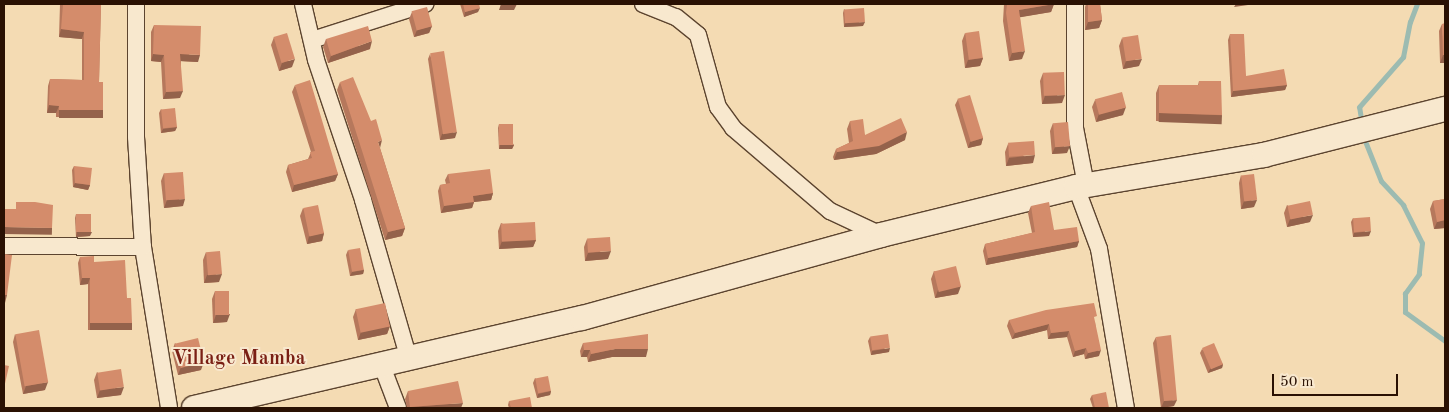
<!DOCTYPE html>
<style>
body{margin:0}
#map{position:relative;width:1449px;height:412px;overflow:hidden;background:#f4dbb3;font-family:"Old Standard TT",serif}
div>[style]{position:absolute}
.stream>*{height:5px;margin:-2.5px;padding:0 2.5px;transform-origin:2.5px;border-radius:2.5px;background:#9cbbb1}
.roads{filter:drop-shadow(1px 0 #5c442f) drop-shadow(-1px 0 #5c442f) drop-shadow(0 1px #5c442f) drop-shadow(0 -1px #5c442f)}
.street>*{height:16px;margin:-8px;padding:0 8px;transform-origin:8px;border-radius:8px;background:#f8e8ce}
.secondary>*{height:24px;margin:-12px;padding:0 12px;transform-origin:12px;border-radius:12px;background:#f8e8ce}
.wall>*{inset:0;background:#b6785c}
.shaded-wall>*{inset:0;background:#94624b;transform-origin:0 0}
.building>*{inset:0;background:#d48c6b;transform-origin:0 0}
span{translate:-50% -50%;white-space:nowrap;text-align:center;line-height:1.15;-webkit-text-stroke:4px #f8e8ce;paint-order:stroke}
.neighbourhood-label{font-size:20px;color:#7a1f14;font-weight:700}
.frame{position:absolute;inset:0;border:5px solid #2a1103;pointer-events:none}
.scale{position:absolute;left:1272px;top:374px;width:126px;height:22px;box-sizing:border-box;border:2px solid #2a1103;border-top:0;padding-left:6px;font-size:15px;line-height:18px;white-space:nowrap;color:#2a1103;-webkit-text-stroke:4px #f8e8ce;paint-order:stroke}
</style>
<div id="map">
<div class="stream">
<div style="left:1362px;top:125px;width:18px;rotate:-99deg"></div>
<div style="left:1359px;top:107px;width:67px;rotate:-48.7deg"></div>
<div style="left:1403px;top:57px;width:36px;rotate:-79deg"></div>
<div style="left:1410px;top:22px;width:19px;rotate:-69deg"></div>
<div style="left:1363px;top:136px;width:48px;rotate:68.2deg"></div>
<div style="left:1381px;top:181px;width:33px;rotate:47deg"></div>
<div style="left:1403px;top:205px;width:42px;rotate:63.4deg"></div>
<div style="left:1422px;top:243px;width:31px;rotate:96deg"></div>
<div style="left:1419px;top:274px;width:24px;rotate:126deg"></div>
<div style="left:1405px;top:293px;width:19px;rotate:90deg"></div>
<div style="left:1405px;top:312px;width:49px;rotate:35.9deg"></div>
</div>
<div class="roads">
<div class="street">
<div style="left:136px;top:4px;width:133px;rotate:90deg"></div>
<div style="left:136px;top:137px;width:110px;rotate:86.4deg"></div>
<div style="left:143px;top:247px;width:163px;rotate:80.8deg"></div>
<div style="left:303px;top:4px;width:57px;rotate:76.9deg"></div>
<div style="left:316px;top:60px;width:148px;rotate:71.4deg"></div>
<div style="left:363px;top:200px;width:166px;rotate:73.9deg"></div>
<div style="left:643px;top:4px;width:35px;rotate:22deg"></div>
<div style="left:676px;top:17px;width:28px;rotate:39deg"></div>
<div style="left:698px;top:35px;width:75px;rotate:74.5deg"></div>
<div style="left:718px;top:107px;width:26px;rotate:54deg"></div>
<div style="left:733px;top:128px;width:128px;rotate:40.6deg"></div>
<div style="left:830px;top:211px;width:56px;rotate:25.2deg"></div>
<div style="left:1075px;top:4px;width:124px;rotate:90deg"></div>
<div style="left:1075px;top:128px;width:58px;rotate:79.1deg"></div>
<div style="left:312px;top:40px;width:119px;rotate:-17.7deg"></div>
<div style="left:1076px;top:187px;width:66px;rotate:69.6deg"></div>
<div style="left:1099px;top:249px;width:161px;rotate:80.4deg"></div>
<div style="left:4px;top:246px;width:139px;rotate:0.4deg"></div>
<div style="left:382px;top:366px;width:45px;rotate:69.1deg"></div>
</div>
<div class="secondary">
<div style="left:194px;top:408px;width:398px;rotate:-13.1deg"></div>
<div style="left:582px;top:318px;width:310px;rotate:-15.5deg"></div>
<div style="left:881px;top:235px;width:201px;rotate:-13.8deg"></div>
<div style="left:1076px;top:187px;width:191px;rotate:-9.7deg"></div>
<div style="left:1264px;top:155px;width:187px;rotate:-14.3deg"></div>
</div>
</div>
<div class="wall">
<div style="clip-path:polygon(60px 4px,101px 4px,99px 82px,100px 117px,56px 117px,56px 113px,47px 113px,48px 86px,50px 79px,82px 80px,82px 39px,59px 37px)"></div>
<div style="clip-path:polygon(460px 4px,479px 4px,478px 12px,464px 17px)"></div>
<div style="clip-path:polygon(1004px 4px,1054px 4px,1051px 12px,1020px 17px,1022px 59px,1009px 61px,1003px 21px)"></div>
<div style="clip-path:polygon(1086px 4px,1100px 4px,1102px 20px,1099px 28px,1085px 30px,1085px 7px)"></div>
<div style="clip-path:polygon(844px 9px,863px 26px,844px 27px,843px 13px)"></div>
<div style="clip-path:polygon(412px 12px,432px 26px,429px 33px,414px 37px,409px 19px)"></div>
<div style="clip-path:polygon(1442px 24px,1445px 63px,1440px 63px,1439px 31px)"></div>
<div style="clip-path:polygon(154px 25px,198px 62px,181px 61px,180px 98px,163px 99px,161px 62px,151px 61px,151px 32px)"></div>
<div style="clip-path:polygon(965px 33px,983px 58px,980px 66px,965px 68px,962px 41px)"></div>
<div style="clip-path:polygon(1230px 34px,1246px 76px,1287px 85px,1285px 90px,1231px 97px,1228px 40px)"></div>
<div style="clip-path:polygon(274px 37px,292px 67px,279px 71px,271px 45px)"></div>
<div style="clip-path:polygon(1122px 38px,1139px 66px,1123px 69px,1119px 46px)"></div>
<div style="clip-path:polygon(326px 39px,370px 49px,328px 63px,323px 47px)"></div>
<div style="clip-path:polygon(430px 54px,455px 138px,440px 140px,428px 59px)"></div>
<div style="clip-path:polygon(1043px 73px,1062px 103px,1042px 104px,1040px 81px)"></div>
<div style="clip-path:polygon(1199px 81px,1222px 115px,1219px 123px,1156px 121px,1156px 93px,1159px 85px,1198px 85px)"></div>
<div style="clip-path:polygon(340px 82px,380px 148px,405px 228px,402px 236px,385px 240px,337px 90px)"></div>
<div style="clip-path:polygon(295px 85px,338px 174px,335px 181px,292px 192px,286px 172px,288px 165px,308px 159px,311px 152px,292px 92px)"></div>
<div style="clip-path:polygon(958px 99px,983px 138px,981px 145px,968px 148px,955px 105px)"></div>
<div style="clip-path:polygon(1095px 100px,1123px 115px,1096px 122px,1092px 107px)"></div>
<div style="clip-path:polygon(161px 109px,177px 127px,175px 131px,161px 133px,159px 113px)"></div>
<div style="clip-path:polygon(850px 121px,865px 135px,905px 140px,876px 154px,834px 160px,833px 157px,836px 149px,849px 143px,847px 129px)"></div>
<div style="clip-path:polygon(1053px 123px,1067px 153px,1052px 154px,1050px 131px)"></div>
<div style="clip-path:polygon(499px 124px,514px 145px,512px 149px,499px 149px,498px 128px)"></div>
<div style="clip-path:polygon(1008px 144px,1033px 163px,1006px 166px,1005px 152px)"></div>
<div style="clip-path:polygon(74px 166px,90px 185px,88px 190px,73px 187px,72px 170px)"></div>
<div style="clip-path:polygon(164px 173px,183px 206px,164px 208px,161px 181px)"></div>
<div style="clip-path:polygon(448px 174px,493px 193px,491px 200px,474px 202px,472px 208px,441px 213px,438px 191px,440px 185px,446px 184px,445px 180px)"></div>
<div style="clip-path:polygon(1241px 175px,1254px 207px,1241px 209px,1239px 183px)"></div>
<div style="clip-path:polygon(1445px 199px,1445px 228px,1434px 229px,1430px 209px,1433px 201px)"></div>
<div style="clip-path:polygon(1287px 205px,1310px 222px,1287px 227px,1284px 213px)"></div>
<div style="clip-path:polygon(1031px 206px,1054px 230px,1079px 241px,1077px 247px,986px 265px,983px 251px,985px 244px,1032px 233px,1028px 213px)"></div>
<div style="clip-path:polygon(303px 208px,324px 233px,322px 241px,307px 244px,300px 216px)"></div>
<div style="clip-path:polygon(76px 214px,90px 236px,76px 237px,75px 218px)"></div>
<div style="clip-path:polygon(1353px 218px,1369px 236px,1353px 237px,1351px 222px)"></div>
<div style="clip-path:polygon(501px 223px,536px 240px,533px 247px,499px 249px,498px 231px)"></div>
<div style="clip-path:polygon(587px 239px,608px 259px,585px 261px,584px 247px)"></div>
<div style="clip-path:polygon(348px 250px,364px 270px,363px 274px,350px 276px,346px 255px)"></div>
<div style="clip-path:polygon(206px 252px,219px 282px,204px 283px,203px 260px)"></div>
<div style="clip-path:polygon(80px 257px,94px 262px,130px 330px,88px 330px,88px 284px,80px 285px,78px 263px)"></div>
<div style="clip-path:polygon(934px 271px,958px 294px,935px 298px,931px 279px)"></div>
<div style="clip-path:polygon(215px 291px,227px 322px,213px 323px,212px 299px)"></div>
<div style="clip-path:polygon(356px 309px,390px 326px,387px 334px,358px 340px,353px 317px)"></div>
<div style="clip-path:polygon(1009px 320px,1095px 322px,1099px 356px,1085px 359px,1084px 354px,1073px 357px,1067px 337px,1048px 339px,1047px 330px,1012px 339px,1007px 326px)"></div>
<div style="clip-path:polygon(15px 334px,45px 390px,23px 394px,13px 342px)"></div>
<div style="clip-path:polygon(870px 337px,889px 352px,871px 355px,868px 341px)"></div>
<div style="clip-path:polygon(1156px 337px,1174px 406px,1161px 408px,1153px 343px)"></div>
<div style="clip-path:polygon(175px 343px,201px 370px,178px 375px,172px 351px)"></div>
<div style="clip-path:polygon(583px 343px,646px 357px,612px 357px,588px 362px,587px 357px,581px 357px,580px 351px)"></div>
<div style="clip-path:polygon(1202px 349px,1223px 364px,1222px 368px,1208px 373px,1200px 353px)"></div>
<div style="clip-path:polygon(97px 372px,121px 395px,97px 398px,94px 380px)"></div>
<div style="clip-path:polygon(535px 378px,551px 391px,550px 395px,537px 398px,533px 383px)"></div>
<div style="clip-path:polygon(408px 391px,461px 408px,407px 408px,405px 399px)"></div>
<div style="clip-path:polygon(1092px 395px,1109px 408px,1093px 408px,1090px 399px)"></div>
<div style="clip-path:polygon(509px 401px,532px 408px,509px 408px,508px 405px)"></div>
</div>
<div class="shaded-wall">
<div style="clip-path:polygon(501px 4px,517px 4px,514px 10px,499px 10px)"></div>
<div style="clip-path:polygon(1054px 4px,1051px 12px,1016px 18px,1019px 10px)"></div>
<div style="clip-path:polygon(1236px 4px,1255px 4px,1234px 7px)"></div>
<div style="clip-path:polygon(480px 8px,478px 12px,464px 17px,465px 12px)"></div>
<div style="clip-path:polygon(1102px 20px,1099px 28px,1085px 30px,1088px 22px)"></div>
<div style="clip-path:polygon(865px 22px,863px 26px,844px 27px,845px 23px)"></div>
<div style="clip-path:polygon(432px 26px,429px 33px,414px 37px,417px 30px)"></div>
<div style="clip-path:polygon(61px 29px,84px 32px,82px 39px,59px 37px)"></div>
<div style="clip-path:polygon(372px 41px,370px 49px,328px 63px,331px 56px)"></div>
<div style="clip-path:polygon(1025px 51px,1022px 59px,1009px 61px,1012px 53px)"></div>
<div style="clip-path:polygon(153px 54px,164px 55px,161px 62px,151px 61px)"></div>
<div style="clip-path:polygon(180px 54px,200px 55px,198px 62px,178px 61px)"></div>
<div style="clip-path:polygon(1443px 55px,1445px 55px,1445px 63px,1440px 63px)"></div>
<div style="clip-path:polygon(983px 58px,980px 66px,965px 68px,968px 60px)"></div>
<div style="clip-path:polygon(295px 59px,292px 67px,279px 71px,282px 63px)"></div>
<div style="clip-path:polygon(1142px 59px,1139px 66px,1123px 69px,1126px 61px)"></div>
<div style="clip-path:polygon(1287px 85px,1285px 90px,1231px 97px,1233px 91px)"></div>
<div style="clip-path:polygon(183px 91px,180px 98px,163px 99px,166px 92px)"></div>
<div style="clip-path:polygon(1065px 95px,1062px 103px,1042px 104px,1045px 96px)"></div>
<div style="clip-path:polygon(49px 105px,59px 106px,56px 113px,47px 113px)"></div>
<div style="clip-path:polygon(1126px 107px,1123px 115px,1096px 122px,1099px 114px)"></div>
<div style="left:59px;top:110px;width:44px;height:8px"></div>
<div style="left:1159px;top:113px;width:63px;height:9px;rotate:2deg"></div>
<div style="clip-path:polygon(177px 127px,175px 131px,161px 133px,163px 129px)"></div>
<div style="clip-path:polygon(457px 132px,455px 138px,440px 140px,442px 134px)"></div>
<div style="clip-path:polygon(907px 132px,905px 140px,876px 154px,834px 160px,837px 152px)"></div>
<div style="clip-path:polygon(983px 138px,981px 145px,968px 148px,970px 142px)"></div>
<div style="clip-path:polygon(382px 140px,380px 148px,378px 142px)"></div>
<div style="clip-path:polygon(500px 145px,514px 145px,512px 149px,499px 149px)"></div>
<div style="clip-path:polygon(1070px 146px,1067px 153px,1052px 154px,1055px 147px)"></div>
<div style="clip-path:polygon(1035px 155px,1033px 163px,1006px 166px,1009px 158px)"></div>
<div style="clip-path:polygon(338px 174px,335px 181px,292px 192px,294px 185px)"></div>
<div style="clip-path:polygon(75px 183px,90px 185px,88px 190px,73px 187px)"></div>
<div style="clip-path:polygon(493px 193px,491px 200px,474px 202px,472px 208px,441px 213px,444px 206px,473px 196px)"></div>
<div style="clip-path:polygon(185px 199px,183px 206px,164px 208px,167px 200px)"></div>
<div style="clip-path:polygon(1257px 200px,1254px 207px,1241px 209px,1244px 201px)"></div>
<div style="clip-path:polygon(1313px 215px,1310px 222px,1287px 227px,1290px 219px)"></div>
<div style="clip-path:polygon(1445px 220px,1445px 228px,1434px 229px,1437px 222px)"></div>
<div style="left:4px;top:227px;width:48px;height:7px;rotate:1deg"></div>
<div style="clip-path:polygon(405px 228px,402px 236px,385px 240px,388px 232px)"></div>
<div style="clip-path:polygon(1371px 231px,1369px 236px,1353px 237px,1354px 233px)"></div>
<div style="clip-path:polygon(77px 232px,92px 232px,90px 236px,76px 237px)"></div>
<div style="clip-path:polygon(324px 233px,322px 241px,307px 244px,309px 236px)"></div>
<div style="clip-path:polygon(536px 240px,533px 247px,499px 249px,502px 241px)"></div>
<div style="clip-path:polygon(1079px 241px,1077px 247px,986px 265px,988px 258px)"></div>
<div style="clip-path:polygon(611px 251px,608px 259px,585px 261px,588px 253px)"></div>
<div style="clip-path:polygon(364px 270px,363px 274px,350px 276px,352px 272px)"></div>
<div style="clip-path:polygon(222px 274px,219px 282px,204px 283px,207px 275px)"></div>
<div style="clip-path:polygon(82px 278px,90px 278px,88px 284px,80px 285px)"></div>
<div style="clip-path:polygon(961px 286px,958px 294px,935px 298px,938px 290px)"></div>
<div style="clip-path:polygon(5px 295px,7px 295px,5px 303px,4px 303px)"></div>
<div style="clip-path:polygon(230px 314px,227px 322px,213px 323px,216px 315px)"></div>
<div style="left:90px;top:323px;width:42px;height:7px"></div>
<div style="clip-path:polygon(1049px 324px,1047px 330px,1012px 339px,1015px 333px)"></div>
<div style="clip-path:polygon(390px 326px,387px 334px,358px 340px,361px 332px)"></div>
<div style="clip-path:polygon(1069px 331px,1067px 337px,1048px 339px,1051px 333px)"></div>
<div style="clip-path:polygon(890px 348px,889px 352px,871px 355px,872px 351px)"></div>
<div style="clip-path:polygon(1086px 348px,1084px 354px,1073px 357px,1075px 351px)"></div>
<div style="clip-path:polygon(615px 349px,648px 349px,646px 357px,612px 357px,588px 362px,591px 354px)"></div>
<div style="clip-path:polygon(584px 350px,590px 350px,587px 357px,581px 357px)"></div>
<div style="clip-path:polygon(1101px 350px,1099px 356px,1085px 359px,1088px 353px)"></div>
<div style="clip-path:polygon(204px 362px,201px 370px,178px 375px,181px 367px)"></div>
<div style="clip-path:polygon(1223px 364px,1222px 368px,1208px 373px,1210px 369px)"></div>
<div style="clip-path:polygon(48px 382px,45px 390px,23px 394px,26px 386px)"></div>
<div style="clip-path:polygon(124px 387px,121px 395px,97px 398px,100px 390px)"></div>
<div style="clip-path:polygon(551px 391px,550px 395px,537px 398px,538px 394px)"></div>
<div style="clip-path:polygon(1177px 400px,1174px 406px,1161px 408px,1164px 401px)"></div>
<div style="clip-path:polygon(463px 403px,461px 408px,410px 408px,410px 407px)"></div>
</div>
<div class="building">
<div style="clip-path:polygon(63px 4px,101px 4px,99px 82px,103px 82px,103px 110px,59px 110px,59px 106px,49px 105px,50px 79px,84px 80px,84px 32px,61px 29px)"></div>
<div style="clip-path:polygon(463px 4px,479px 4px,480px 8px,465px 12px)"></div>
<div style="clip-path:polygon(1007px 4px,1054px 4px,1019px 10px,1025px 51px,1012px 53px,1006px 13px)"></div>
<div style="clip-path:polygon(1088px 4px,1100px 4px,1102px 20px,1088px 22px)"></div>
<div style="left:427px;top:7px;width:20px;height:16px;rotate:75deg"></div>
<div style="left:864px;top:8px;width:14px;height:20px;rotate:86deg"></div>
<div style="clip-path:polygon(1445px 23px,1445px 55px,1443px 55px,1442px 24px)"></div>
<div style="clip-path:polygon(154px 25px,201px 26px,200px 55px,180px 54px,183px 91px,166px 92px,164px 55px,153px 54px)"></div>
<div style="clip-path:polygon(368px 26px,372px 41px,331px 56px,326px 39px)"></div>
<div style="left:979px;top:31px;width:27px;height:14px;rotate:82deg"></div>
<div style="left:287px;top:33px;width:27px;height:14px;rotate:73deg"></div>
<div style="clip-path:polygon(1230px 34px,1244px 34px,1246px 76px,1284px 69px,1287px 85px,1233px 91px)"></div>
<div style="left:1138px;top:35px;width:24px;height:16px;rotate:81deg"></div>
<div style="left:444px;top:51px;width:82px;height:14px;rotate:81deg"></div>
<div style="left:1064px;top:72px;width:23px;height:21px;rotate:88deg"></div>
<div style="clip-path:polygon(353px 77px,371px 121px,376px 119px,382px 140px,378px 142px,405px 228px,388px 232px,340px 82px)"></div>
<div style="clip-path:polygon(310px 80px,338px 174px,294px 185px,288px 165px,312px 158px,310px 152px,315px 151px,295px 85px)"></div>
<div style="clip-path:polygon(1199px 81px,1221px 81px,1222px 115px,1159px 113px,1159px 85px,1199px 85px)"></div>
<div style="left:1122px;top:92px;width:16px;height:28px;rotate:75deg"></div>
<div style="left:970px;top:95px;width:45px;height:13px;rotate:73deg"></div>
<div style="left:175px;top:108px;width:19px;height:14px;rotate:84deg"></div>
<div style="clip-path:polygon(901px 118px,907px 132px,879px 146px,837px 152px,836px 149px,853px 141px,850px 121px,863px 119px,865px 135px)"></div>
<div style="left:1068px;top:122px;width:24px;height:15px;rotate:85deg"></div>
<div style="left:499px;top:124px;width:14px;height:21px"></div>
<div style="left:1034px;top:141px;width:14px;height:26px;rotate:86deg"></div>
<div style="clip-path:polygon(74px 166px,92px 168px,90px 185px,75px 183px)"></div>
<div style="clip-path:polygon(490px 169px,493px 193px,473px 196px,474px 202px,444px 206px,440px 185px,450px 183px,448px 174px)"></div>
<div style="left:183px;top:172px;width:27px;height:19px;rotate:86deg"></div>
<div style="left:1254px;top:174px;width:26px;height:13px;rotate:83deg"></div>
<div style="clip-path:polygon(1445px 199px,1445px 220px,1437px 222px,1433px 201px)"></div>
<div style="left:1310px;top:201px;width:14px;height:23px;rotate:78deg"></div>
<div style="clip-path:polygon(16px 202px,35px 202px,53px 205px,52px 228px,4px 227px,4px 209px,16px 209px)"></div>
<div style="clip-path:polygon(1049px 202px,1054px 230px,1077px 227px,1079px 241px,988px 258px,985px 244px,1035px 232px,1031px 206px)"></div>
<div style="left:318px;top:205px;width:29px;height:15px;rotate:78deg"></div>
<div style="left:76px;top:214px;width:15px;height:18px"></div>
<div style="left:1370px;top:217px;width:14px;height:17px;rotate:86deg"></div>
<div style="left:535px;top:222px;width:18px;height:34px;rotate:87deg"></div>
<div style="left:610px;top:237px;width:14px;height:23px;rotate:86deg"></div>
<div style="left:360px;top:248px;width:22px;height:12px;rotate:80deg"></div>
<div style="left:220px;top:251px;width:23px;height:14px;rotate:85deg"></div>
<div style="clip-path:polygon(4px 254px,12px 255px,7px 295px,5px 295px,4px 291px)"></div>
<div style="clip-path:polygon(94px 256px,94px 262px,125px 260px,127px 298px,131px 298px,132px 323px,90px 323px,90px 278px,82px 278px,80px 257px)"></div>
<div style="left:956px;top:266px;width:21px;height:23px;rotate:76deg"></div>
<div style="left:215px;top:291px;width:14px;height:24px"></div>
<div style="left:385px;top:303px;width:24px;height:30px;rotate:78deg"></div>
<div style="clip-path:polygon(1094px 303px,1097px 316px,1094px 317px,1101px 350px,1088px 353px,1086px 348px,1075px 351px,1069px 331px,1051px 333px,1049px 324px,1015px 333px,1009px 320px,1046px 310px)"></div>
<div style="left:39px;top:330px;width:53px;height:24px;rotate:80deg"></div>
<div style="clip-path:polygon(648px 334px,648px 349px,615px 349px,591px 354px,590px 350px,584px 350px,583px 343px)"></div>
<div style="left:888px;top:334px;width:14px;height:18px;rotate:82deg"></div>
<div style="clip-path:polygon(1171px 335px,1177px 400px,1164px 401px,1156px 337px)"></div>
<div style="left:198px;top:338px;width:25px;height:24px;rotate:76deg"></div>
<div style="left:1214px;top:343px;width:23px;height:13px;rotate:67deg"></div>
<div style="clip-path:polygon(4px 365px,9px 366px,4px 388px)"></div>
<div style="left:121px;top:369px;width:18px;height:24px;rotate:81deg"></div>
<div style="left:548px;top:376px;width:15px;height:13px;rotate:79deg"></div>
<div style="clip-path:polygon(458px 381px,463px 403px,410px 407px,408px 391px)"></div>
<div style="clip-path:polygon(1106px 392px,1109px 408px,1095px 408px,1092px 395px)"></div>
<div style="clip-path:polygon(530px 397px,532px 408px,511px 408px,509px 401px)"></div>
</div>
<div class="neighbourhood-label">
<span style="left:239px;top:359px">Village Mamba</span>
</div>
<div class="frame"></div>
<div class="scale">50 m</div>
</div>
